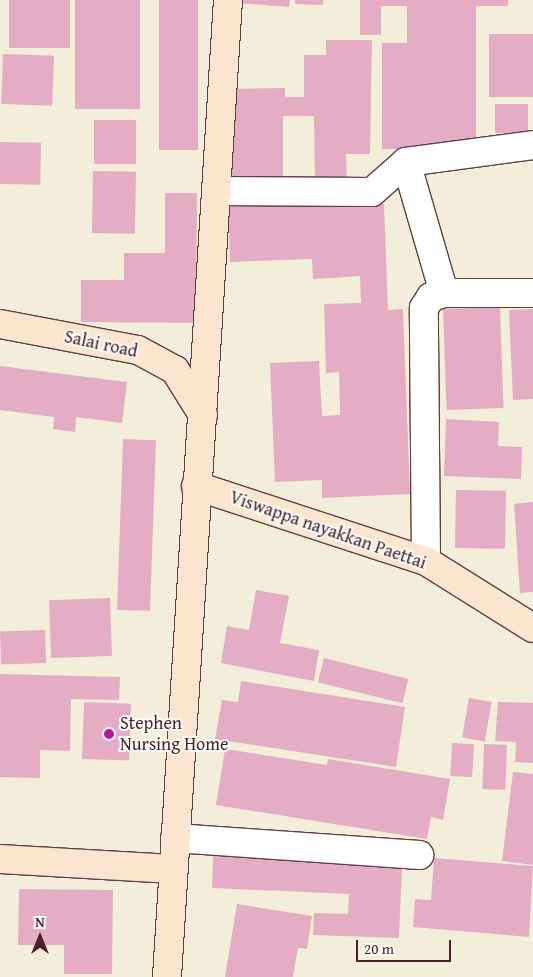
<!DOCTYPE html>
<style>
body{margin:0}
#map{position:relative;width:533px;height:977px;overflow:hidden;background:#f2eeda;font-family:"Gentium Book Plus",serif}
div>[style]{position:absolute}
.building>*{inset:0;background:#e5adc4;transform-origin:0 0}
.roads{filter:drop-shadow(1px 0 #633e45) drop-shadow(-1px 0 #633e45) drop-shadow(0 1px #633e45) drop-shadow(0 -1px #633e45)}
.street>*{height:28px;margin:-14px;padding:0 14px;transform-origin:14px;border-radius:14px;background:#fff}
.secondary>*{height:28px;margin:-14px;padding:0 14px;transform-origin:14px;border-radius:14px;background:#fbe5cf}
.dots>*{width:14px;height:14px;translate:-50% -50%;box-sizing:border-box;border:2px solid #fdfcf7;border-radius:50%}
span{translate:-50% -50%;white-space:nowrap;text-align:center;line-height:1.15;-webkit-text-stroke:4px #fdfcf7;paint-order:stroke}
.street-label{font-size:18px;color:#4a1f2b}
.poi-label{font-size:18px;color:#4a1f2b}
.left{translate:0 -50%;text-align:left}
.north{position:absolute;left:15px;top:912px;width:50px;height:50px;-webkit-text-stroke:4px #fdfcf7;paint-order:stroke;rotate:0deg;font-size:14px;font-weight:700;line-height:20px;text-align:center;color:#4a1f2b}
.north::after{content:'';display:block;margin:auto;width:18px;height:22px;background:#4a1f2b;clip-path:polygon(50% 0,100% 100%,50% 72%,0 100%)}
.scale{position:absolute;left:356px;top:940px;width:95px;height:22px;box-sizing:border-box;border:2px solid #4a1f2b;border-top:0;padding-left:6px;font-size:15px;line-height:18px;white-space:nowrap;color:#4a1f2b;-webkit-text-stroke:4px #fdfcf7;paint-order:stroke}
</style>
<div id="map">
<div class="building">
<div style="left:9px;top:0;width:61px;height:48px"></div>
<div style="left:75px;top:0;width:65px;height:109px"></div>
<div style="left:159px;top:0;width:39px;height:150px"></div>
<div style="clip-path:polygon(238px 0,290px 0,289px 7px,238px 3px)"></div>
<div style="clip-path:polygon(295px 0,323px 0,323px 5px,295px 4px)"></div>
<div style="clip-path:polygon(360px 0,508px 0,508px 6px,476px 6px,476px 149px,382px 149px,382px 43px,407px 43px,407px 6px,381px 6px,381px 35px,360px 35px)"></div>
<div style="left:489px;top:34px;width:44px;height:63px"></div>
<div style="clip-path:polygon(326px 40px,372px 40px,370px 154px,346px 154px,347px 185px,315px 185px,314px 116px,283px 116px,283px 177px,230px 177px,229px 89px,285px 88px,285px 97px,304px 97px,304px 55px,326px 55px)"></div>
<div style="left:3px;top:54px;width:51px;height:50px;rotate:2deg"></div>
<div style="left:495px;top:104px;width:33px;height:29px"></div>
<div style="left:94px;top:120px;width:42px;height:44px"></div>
<div style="left:0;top:142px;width:41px;height:42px;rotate:1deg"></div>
<div style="left:93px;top:171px;width:43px;height:62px;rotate:1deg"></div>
<div style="clip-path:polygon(165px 193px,197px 193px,196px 323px,81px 322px,81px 280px,124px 280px,124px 253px,165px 253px)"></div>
<div style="clip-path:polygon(228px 204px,384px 204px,388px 310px,403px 309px,410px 494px,322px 498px,322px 480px,275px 482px,270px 363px,319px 361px,322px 416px,340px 415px,339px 372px,326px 373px,324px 304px,361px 303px,360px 276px,313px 279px,312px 259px,230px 262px)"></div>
<div style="left:500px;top:307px;width:101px;height:57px;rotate:88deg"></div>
<div style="clip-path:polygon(533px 309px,533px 399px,513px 400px,509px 310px)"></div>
<div style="clip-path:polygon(0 366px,127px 382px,122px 423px,76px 417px,75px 432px,53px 429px,54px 417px,0 410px)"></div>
<div style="clip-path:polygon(446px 419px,499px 422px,498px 446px,522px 447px,521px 479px,444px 476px)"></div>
<div style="left:123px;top:439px;width:33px;height:171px;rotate:2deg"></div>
<div style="left:456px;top:490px;width:50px;height:58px;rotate:1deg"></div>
<div style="clip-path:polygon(533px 502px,533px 592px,520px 593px,514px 504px)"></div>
<div style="clip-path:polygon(256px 590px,289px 596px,280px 643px,319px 650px,314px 681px,221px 663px,227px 626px,249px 630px)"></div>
<div style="left:110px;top:598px;width:58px;height:61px;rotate:88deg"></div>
<div style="left:45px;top:630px;width:33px;height:45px;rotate:88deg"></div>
<div style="left:324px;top:658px;width:87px;height:25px;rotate:14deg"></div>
<div style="clip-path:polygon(0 674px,120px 677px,119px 700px,71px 699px,70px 751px,40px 750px,40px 778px,0 777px)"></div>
<div style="clip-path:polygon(241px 681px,405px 707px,396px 767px,215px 739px,222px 700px,238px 702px)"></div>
<div style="left:469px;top:698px;width:23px;height:40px;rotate:10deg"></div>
<div style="left:84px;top:702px;width:47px;height:57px;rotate:2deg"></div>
<div style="clip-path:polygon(498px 702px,533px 703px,533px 763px,515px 762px,516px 742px,495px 741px)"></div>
<div style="left:452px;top:743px;width:22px;height:33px;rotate:3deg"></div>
<div style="left:484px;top:744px;width:23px;height:45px;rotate:2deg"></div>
<div style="clip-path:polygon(225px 749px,327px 765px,328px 759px,450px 779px,443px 820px,431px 817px,427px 839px,216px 805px)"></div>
<div style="clip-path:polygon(513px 772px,533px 774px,533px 865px,502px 861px)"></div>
<div style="clip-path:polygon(213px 856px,402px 865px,399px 938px,313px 935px,314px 913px,348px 914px,349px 894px,212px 888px)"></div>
<div style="clip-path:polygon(434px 858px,533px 866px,529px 937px,413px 927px,415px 899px,431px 900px)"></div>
<div style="clip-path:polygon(19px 889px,113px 890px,112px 974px,64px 974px,64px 945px,18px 945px)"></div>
<div style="clip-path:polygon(237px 904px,312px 916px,307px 949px,298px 948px,293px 977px,225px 977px)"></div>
</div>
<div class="roads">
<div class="street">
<div style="left:406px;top:162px;width:136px;rotate:73.8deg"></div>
<div style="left:216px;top:191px;width:156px;rotate:0.4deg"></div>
<div style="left:372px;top:192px;width:45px;rotate:-41.4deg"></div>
<div style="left:406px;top:162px;width:128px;rotate:-7.6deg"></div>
<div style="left:426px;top:561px;width:253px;rotate:-90.5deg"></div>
<div style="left:424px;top:308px;width:13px;rotate:-58deg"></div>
<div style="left:431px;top:297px;width:14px;rotate:-17deg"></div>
<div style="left:444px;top:293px;width:89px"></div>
<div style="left:175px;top:838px;width:245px;rotate:4deg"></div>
</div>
<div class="secondary">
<div style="left:0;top:324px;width:140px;rotate:10.7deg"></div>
<div style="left:138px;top:350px;width:42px;rotate:28.4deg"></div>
<div style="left:175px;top:370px;width:53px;rotate:58.1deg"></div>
<div style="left:196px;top:486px;width:242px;rotate:18.1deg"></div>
<div style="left:426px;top:561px;width:126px;rotate:32.1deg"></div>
<div style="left:0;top:859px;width:173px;rotate:3.3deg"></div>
<div style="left:167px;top:977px;width:979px;rotate:-86.43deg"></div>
</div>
</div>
<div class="dots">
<div style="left:109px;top:734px;background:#b5179e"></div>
</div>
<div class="street-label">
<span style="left:101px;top:344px;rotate:12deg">Salai road</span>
<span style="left:328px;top:530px;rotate:19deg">Viswappa nayakkan Paettai</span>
</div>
<div class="poi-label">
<span class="left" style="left:120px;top:734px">Stephen<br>Nursing Home</span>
</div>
<div class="north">N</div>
<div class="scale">20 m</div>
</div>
